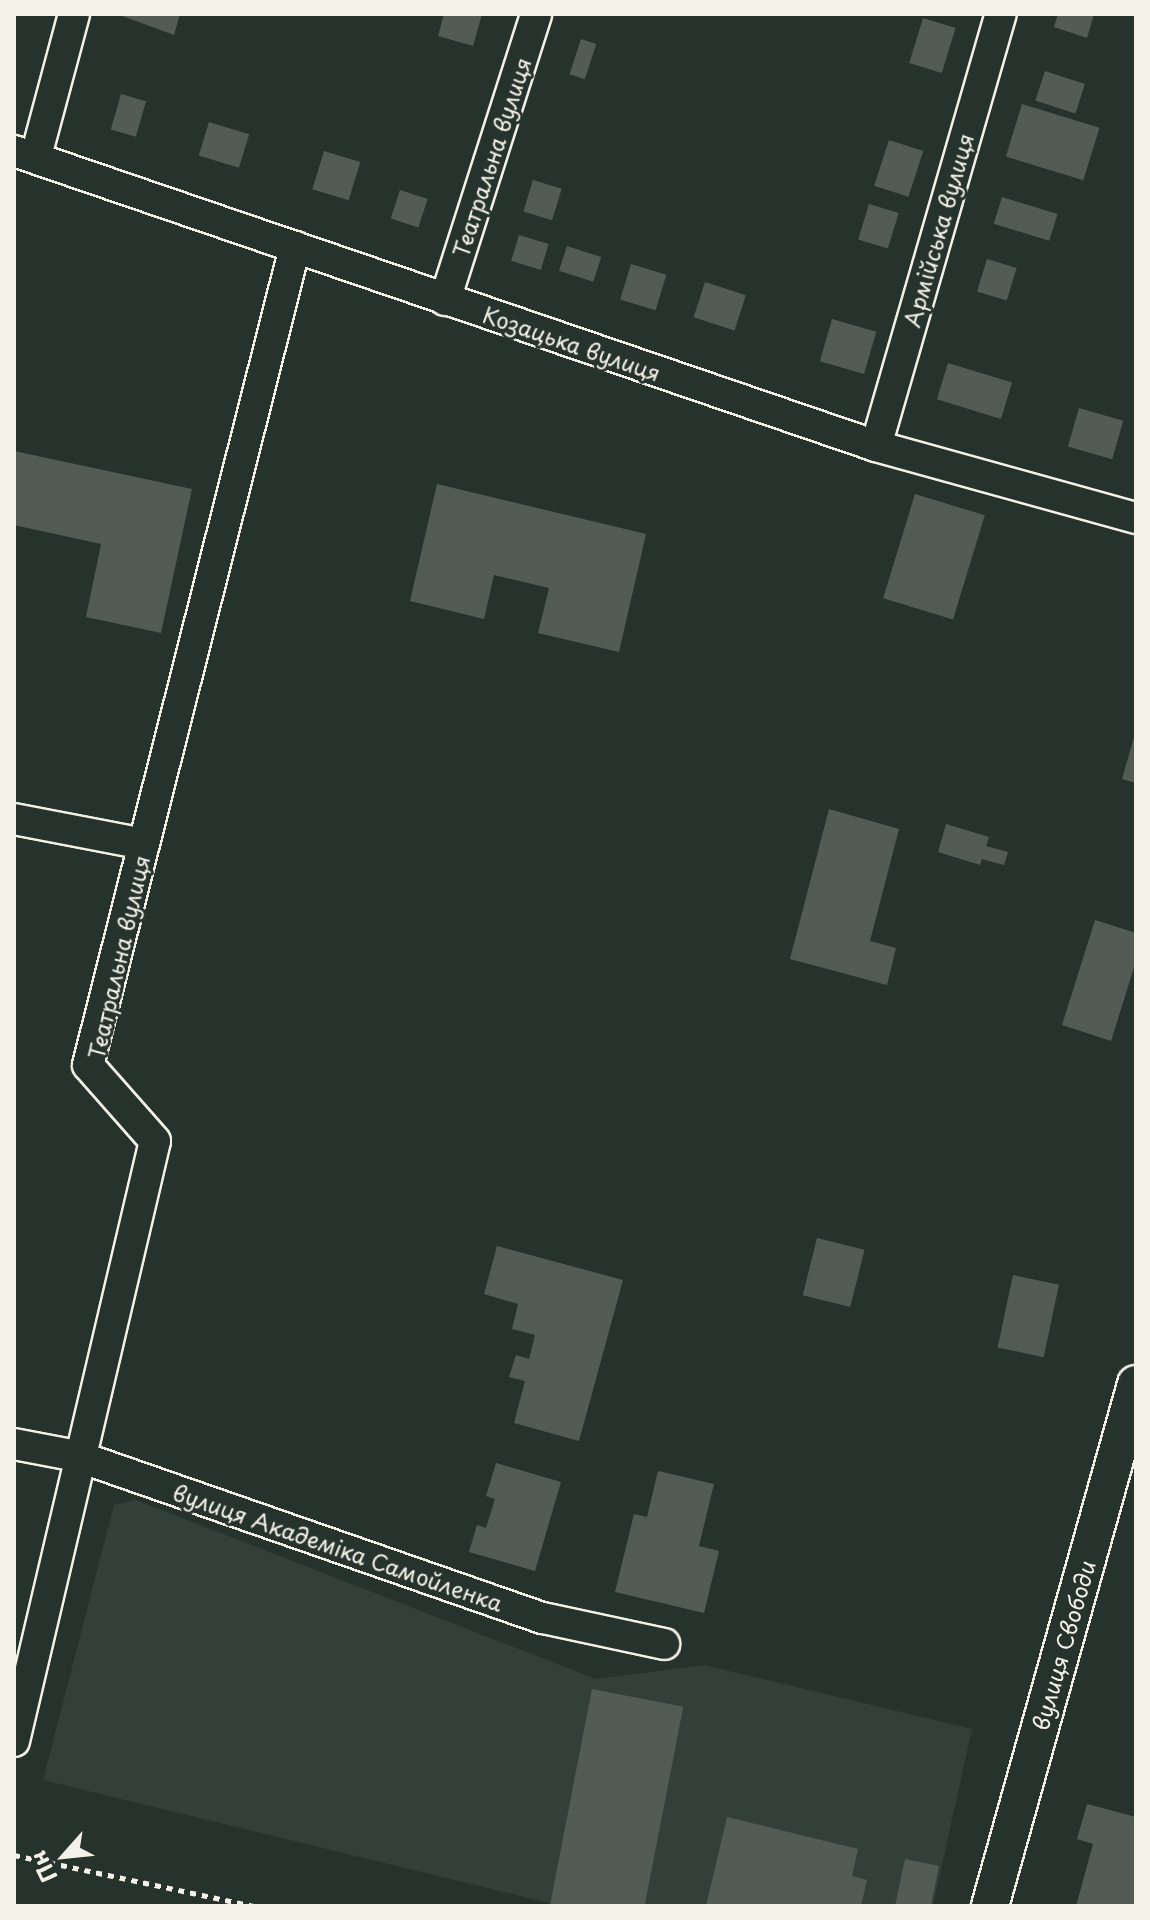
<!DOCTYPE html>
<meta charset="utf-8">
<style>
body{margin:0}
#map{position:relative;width:1150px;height:1920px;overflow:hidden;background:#26332d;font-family:"Playpen Sans",sans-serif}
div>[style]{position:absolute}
.built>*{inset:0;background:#333f39}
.building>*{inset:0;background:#525c55;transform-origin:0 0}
.path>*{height:5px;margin-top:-2.5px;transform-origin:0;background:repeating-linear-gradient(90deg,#f4f1e8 0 6px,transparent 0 12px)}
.roads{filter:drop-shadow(2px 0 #f4f1e8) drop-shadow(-2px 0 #f4f1e8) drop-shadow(0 2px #f4f1e8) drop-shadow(0 -2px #f4f1e8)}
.minor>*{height:30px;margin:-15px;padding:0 15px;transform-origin:15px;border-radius:15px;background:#26332d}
.tertiary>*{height:36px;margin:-18px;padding:0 18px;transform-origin:18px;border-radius:18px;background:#26332d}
span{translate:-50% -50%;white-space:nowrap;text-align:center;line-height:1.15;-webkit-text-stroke:6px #26332d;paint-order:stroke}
.street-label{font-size:22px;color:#f4f1e8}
.frame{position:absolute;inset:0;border:16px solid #f4f1e8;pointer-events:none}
.north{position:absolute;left:24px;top:1816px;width:80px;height:80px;-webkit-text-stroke:6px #26332d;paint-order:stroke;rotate:243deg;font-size:22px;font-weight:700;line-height:32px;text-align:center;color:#f4f1e8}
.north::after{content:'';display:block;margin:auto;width:28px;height:36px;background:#f4f1e8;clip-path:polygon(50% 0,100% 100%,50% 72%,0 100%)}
</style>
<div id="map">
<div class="built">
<div style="clip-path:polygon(136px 1500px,596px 1679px,704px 1665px,972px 1729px,933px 1906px,561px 1906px,43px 1780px,114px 1505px)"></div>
</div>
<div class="building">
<div style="clip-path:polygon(117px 14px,180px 14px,174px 35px)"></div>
<div style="clip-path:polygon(444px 14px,482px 14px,473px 46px,438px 36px)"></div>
<div style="clip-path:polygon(1058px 14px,1094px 14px,1087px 38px,1054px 27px)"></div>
<div style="left:923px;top:18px;width:34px;height:47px;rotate:17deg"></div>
<div style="left:581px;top:39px;width:16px;height:37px;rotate:18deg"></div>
<div style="left:1045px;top:71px;width:42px;height:31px;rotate:18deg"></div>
<div style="left:121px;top:94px;width:26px;height:37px;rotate:16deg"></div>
<div style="left:1022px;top:104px;width:81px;height:55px;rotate:17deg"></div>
<div style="left:209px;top:122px;width:42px;height:35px;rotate:17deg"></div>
<div style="left:889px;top:140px;width:36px;height:48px;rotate:18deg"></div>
<div style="left:324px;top:151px;width:38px;height:40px;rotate:17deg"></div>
<div style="left:533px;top:180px;width:30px;height:33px;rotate:17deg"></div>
<div style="left:400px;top:190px;width:29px;height:30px;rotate:18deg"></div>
<div style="left:1002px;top:197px;width:58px;height:28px;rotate:17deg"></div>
<div style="left:869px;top:204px;width:31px;height:37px;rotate:17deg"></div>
<div style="left:519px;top:235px;width:31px;height:27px;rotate:17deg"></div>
<div style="left:567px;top:246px;width:36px;height:26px;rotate:18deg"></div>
<div style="left:987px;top:259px;width:31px;height:34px;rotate:17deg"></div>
<div style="left:631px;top:264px;width:37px;height:37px;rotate:17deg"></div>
<div style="left:705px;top:282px;width:43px;height:37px;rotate:18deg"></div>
<div style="left:832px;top:319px;width:46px;height:44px;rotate:16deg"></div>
<div style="left:948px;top:363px;width:67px;height:38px;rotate:17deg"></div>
<div style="left:1079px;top:408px;width:46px;height:40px;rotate:16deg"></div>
<div style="clip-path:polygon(14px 451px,192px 489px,161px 633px,86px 617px,101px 544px,14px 525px)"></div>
<div style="clip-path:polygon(437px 484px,646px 534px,619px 652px,538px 633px,549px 588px,494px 575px,484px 619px,410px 601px)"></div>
<div style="left:915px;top:494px;width:73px;height:109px;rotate:17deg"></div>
<div style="clip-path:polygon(1135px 734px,1136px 734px,1136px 783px,1122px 779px)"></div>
<div style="clip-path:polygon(829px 809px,899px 829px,870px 941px,896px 948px,887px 985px,790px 959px)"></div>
<div style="clip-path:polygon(946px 824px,989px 837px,986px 846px,1008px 852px,1004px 865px,982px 859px,980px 865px,938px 852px)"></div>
<div style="clip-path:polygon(1095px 920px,1136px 933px,1136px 961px,1111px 1041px,1062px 1025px)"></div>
<div style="left:817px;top:1238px;width:49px;height:59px;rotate:14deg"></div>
<div style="clip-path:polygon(497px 1246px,623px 1280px,579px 1441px,514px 1423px,525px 1381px,509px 1377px,516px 1355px,529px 1359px,535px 1335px,512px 1329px,518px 1304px,484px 1294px)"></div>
<div style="left:1013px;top:1275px;width:47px;height:74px;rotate:12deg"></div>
<div style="clip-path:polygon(496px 1463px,561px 1482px,535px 1571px,469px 1552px,477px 1525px,486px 1528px,495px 1499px,486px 1496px)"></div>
<div style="clip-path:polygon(658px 1471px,714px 1484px,699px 1546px,719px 1551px,704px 1613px,615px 1592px,634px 1514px,647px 1517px)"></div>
<div style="left:592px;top:1689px;width:93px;height:221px;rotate:11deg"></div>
<div style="clip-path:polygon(1087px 1804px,1136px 1817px,1136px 1906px,1076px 1906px,1093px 1844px,1077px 1839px)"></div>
<div style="clip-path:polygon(727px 1817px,858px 1849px,852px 1876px,867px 1880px,861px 1906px,706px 1906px)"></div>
<div style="clip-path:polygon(905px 1859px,939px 1866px,931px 1906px,895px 1906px)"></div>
</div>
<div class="path">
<div style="left:14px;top:1855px;width:245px;rotate:12deg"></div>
</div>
<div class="roads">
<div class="minor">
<div style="left:14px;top:151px;width:911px;rotate:18.89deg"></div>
<div style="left:876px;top:446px;width:270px;rotate:15.5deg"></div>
<div style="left:36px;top:156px;width:147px;rotate:-75deg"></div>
<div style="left:445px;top:300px;width:300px;rotate:-72.3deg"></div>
<div style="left:876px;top:446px;width:450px;rotate:-73.9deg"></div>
<div style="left:14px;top:819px;width:132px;rotate:10.9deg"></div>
<div style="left:14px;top:1444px;width:64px;rotate:10.8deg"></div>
<div style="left:77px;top:1456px;width:493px;rotate:19.2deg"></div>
<div style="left:543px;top:1618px;width:124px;rotate:12.1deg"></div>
<div style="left:14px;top:1741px;width:616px;rotate:-76.78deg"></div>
<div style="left:155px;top:1141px;width:101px;rotate:-131.4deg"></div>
<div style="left:88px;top:1065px;width:844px;rotate:-75.8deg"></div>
</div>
<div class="tertiary">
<div style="left:990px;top:1906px;width:542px;rotate:-74.37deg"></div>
</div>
</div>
<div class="street-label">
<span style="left:491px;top:157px;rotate:-72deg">Театральна вулиця</span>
<span style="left:938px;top:230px;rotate:-74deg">Армійська вулиця</span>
<span style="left:572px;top:343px;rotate:19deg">Козацька вулиця</span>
<span style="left:118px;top:957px;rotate:-77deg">Театральна вулиця</span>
<span style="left:338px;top:1547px;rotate:19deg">вулиця Академіка Самойленка</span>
<span style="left:1063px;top:1645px;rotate:-74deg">вулиця Свободи</span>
</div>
<div class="frame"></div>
<div class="north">Пн</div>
</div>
